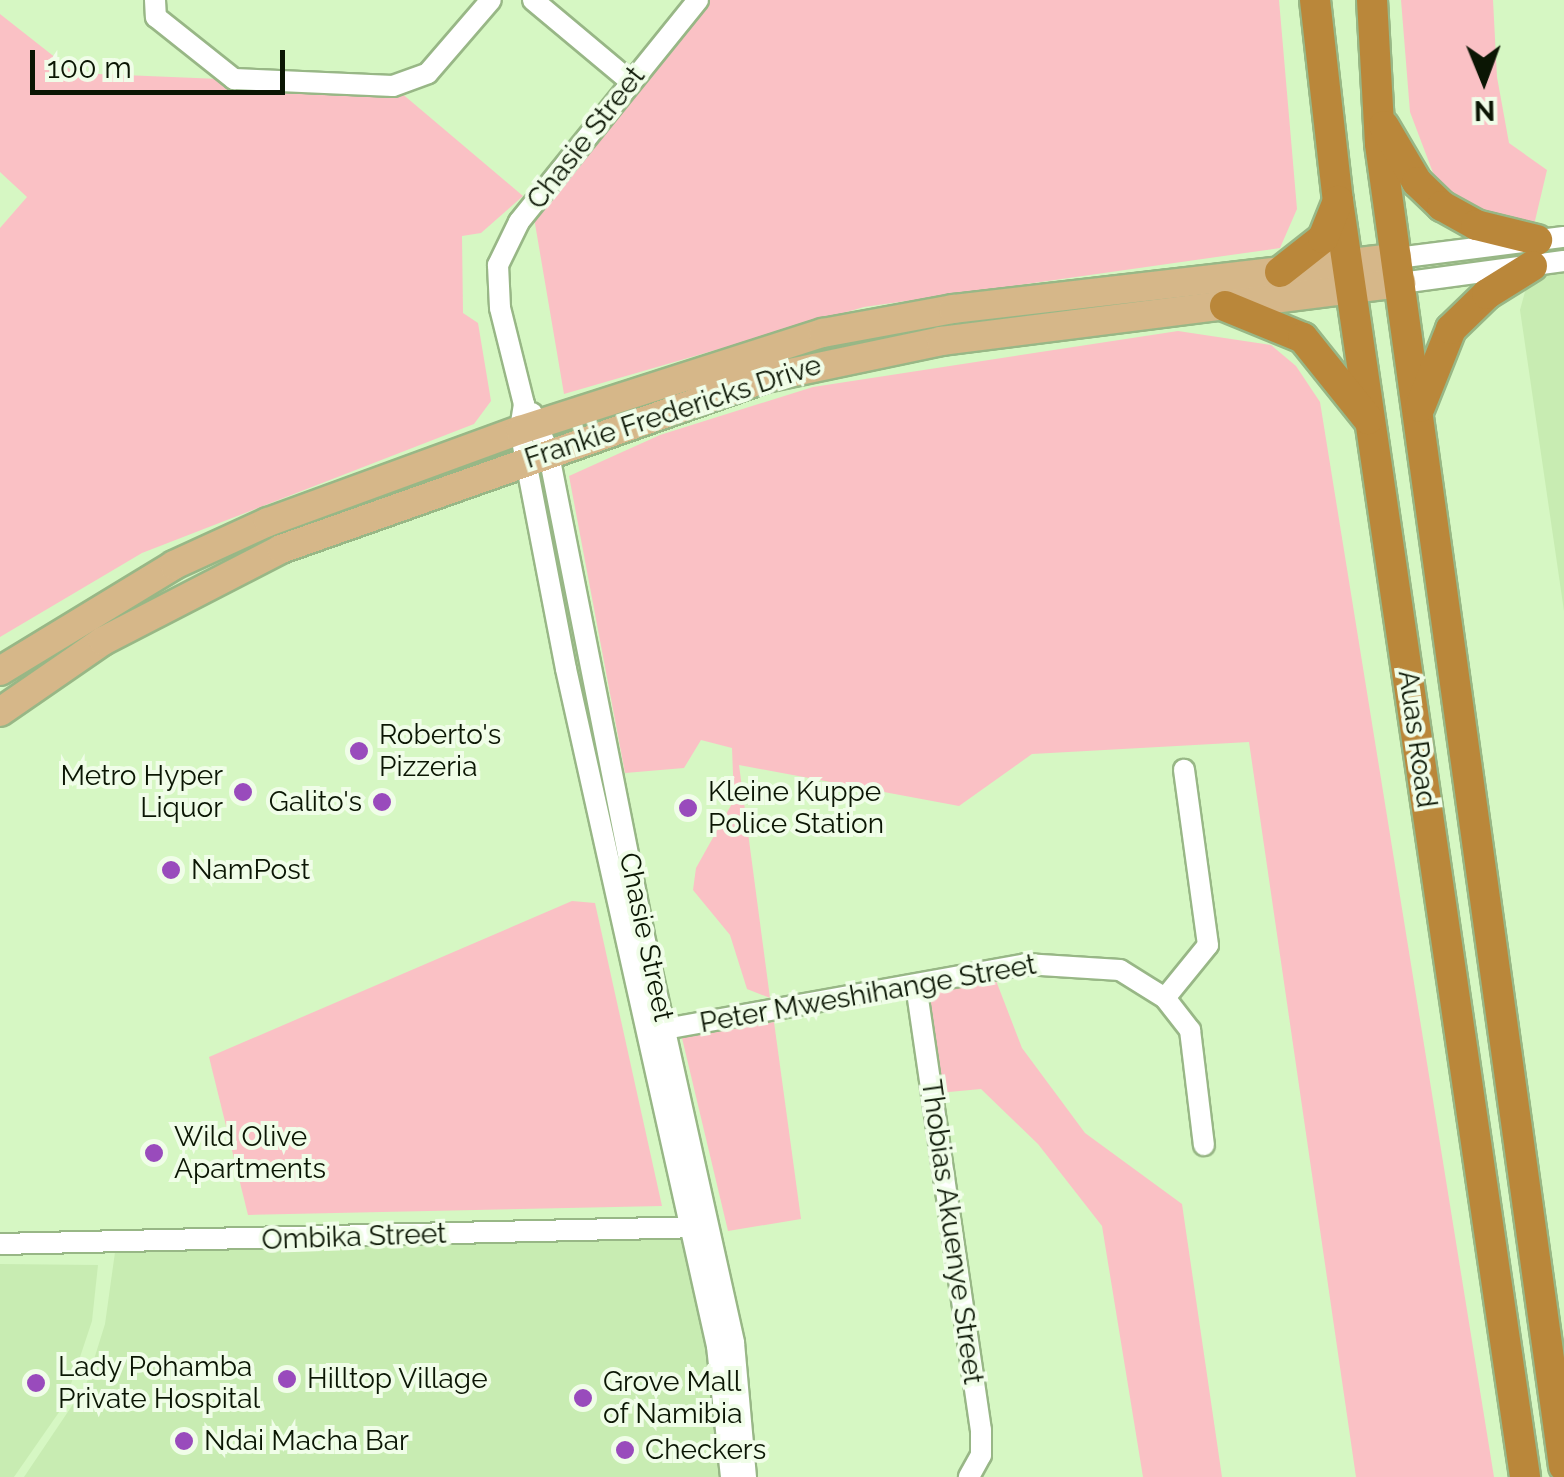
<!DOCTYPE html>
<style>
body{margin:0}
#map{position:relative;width:1564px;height:1477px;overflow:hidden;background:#d6f7c3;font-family:Raleway,sans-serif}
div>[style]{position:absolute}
.built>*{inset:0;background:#c8ecb2}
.green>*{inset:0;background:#fac1c5}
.roads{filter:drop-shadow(2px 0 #98b786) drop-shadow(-2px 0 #98b786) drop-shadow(0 2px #98b786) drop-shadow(0 -2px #98b786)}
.minor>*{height:20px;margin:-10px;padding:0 10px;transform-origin:10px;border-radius:10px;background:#fff}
.major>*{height:28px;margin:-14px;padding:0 14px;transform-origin:14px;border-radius:14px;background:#d6b789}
.highway>*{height:30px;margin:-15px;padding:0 15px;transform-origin:15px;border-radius:15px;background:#ba873a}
.dots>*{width:28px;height:28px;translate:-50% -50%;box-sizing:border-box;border:5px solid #f0fde8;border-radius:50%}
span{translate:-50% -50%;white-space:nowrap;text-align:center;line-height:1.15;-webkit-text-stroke:8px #f0fde8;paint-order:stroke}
.street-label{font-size:28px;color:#0b1604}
.poi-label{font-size:28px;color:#0b1604}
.left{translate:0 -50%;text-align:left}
.right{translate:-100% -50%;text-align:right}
.north{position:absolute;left:1434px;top:30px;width:100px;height:100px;-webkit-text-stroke:8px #f0fde8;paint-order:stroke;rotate:179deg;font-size:28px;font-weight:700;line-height:40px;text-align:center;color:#0b1604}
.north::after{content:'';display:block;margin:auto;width:35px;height:45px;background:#0b1604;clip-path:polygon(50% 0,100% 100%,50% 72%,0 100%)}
.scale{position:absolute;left:30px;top:50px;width:255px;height:45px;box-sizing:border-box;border:5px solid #0b1604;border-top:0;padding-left:12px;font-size:30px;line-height:35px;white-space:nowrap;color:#0b1604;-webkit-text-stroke:8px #f0fde8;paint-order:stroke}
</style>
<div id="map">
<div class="built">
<div style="clip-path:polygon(1564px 261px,1564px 611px,1520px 310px,1532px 266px)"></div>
<div style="clip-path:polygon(691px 1229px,730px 1477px,24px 1477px,86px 1385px,105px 1324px,116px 1245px)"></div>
<div style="clip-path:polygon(0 1264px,98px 1265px,92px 1321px,64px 1405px,14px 1477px,0 1477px)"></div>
</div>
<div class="green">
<div style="clip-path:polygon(700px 0,1279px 0,1297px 209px,1280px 248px,864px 307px,564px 394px,532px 206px)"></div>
<div style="clip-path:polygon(1401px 0,1493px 0,1497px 77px,1509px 143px,1547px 170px,1534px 225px,1469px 207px,1435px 178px,1410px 112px)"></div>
<div style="clip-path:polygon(0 14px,75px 73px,393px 86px,523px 196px,481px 233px,462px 236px,463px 313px,478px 323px,491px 401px,474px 424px,142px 553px,0 637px,0 228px,27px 197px,0 172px)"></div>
<div style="clip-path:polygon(1178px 331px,1271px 345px,1296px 366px,1320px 402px,1494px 1477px,1356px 1477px,1249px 742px,1032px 754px,959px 806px,739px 765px,770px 998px,747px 989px,730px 935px,693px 890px,696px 868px,734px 800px,732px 748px,701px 740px,684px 768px,625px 773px,569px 476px,660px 435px,813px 387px)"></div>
<div style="clip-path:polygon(572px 901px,595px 903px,662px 1206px,248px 1215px,209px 1057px)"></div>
<div style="clip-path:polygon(995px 978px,1022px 1048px,1085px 1133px,1182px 1204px,1222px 1477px,1143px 1477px,1102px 1226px,1038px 1144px,981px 1089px,938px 1093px,926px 992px)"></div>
<div style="clip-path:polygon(774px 1022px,801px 1219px,728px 1231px,682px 1038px)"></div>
</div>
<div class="roads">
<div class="minor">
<div style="left:155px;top:0;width:17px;rotate:87deg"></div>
<div style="left:156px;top:17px;width:100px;rotate:38.5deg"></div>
<div style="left:234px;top:79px;width:159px;rotate:2.5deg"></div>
<div style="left:393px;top:86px;width:37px;rotate:-20deg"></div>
<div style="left:428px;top:73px;width:96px;rotate:-49.2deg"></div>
<div style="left:533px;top:0;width:126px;rotate:39.9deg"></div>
<div style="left:698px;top:0;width:285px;rotate:128.9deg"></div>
<div style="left:519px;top:222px;width:48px;rotate:116deg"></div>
<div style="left:498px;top:265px;width:43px;rotate:87.3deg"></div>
<div style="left:500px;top:308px;width:99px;rotate:76deg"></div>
<div style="left:524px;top:404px;width:26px;rotate:99deg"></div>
<div style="left:520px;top:430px;width:243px;rotate:79.1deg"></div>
<div style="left:566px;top:669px;width:694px;rotate:77.43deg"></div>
<div style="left:717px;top:1346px;width:132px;rotate:83.9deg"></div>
<div style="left:1397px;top:258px;width:168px;rotate:-7.2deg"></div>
<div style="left:1401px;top:283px;width:164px;rotate:-7.7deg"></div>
<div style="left:532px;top:413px;width:40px;rotate:66.6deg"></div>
<div style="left:548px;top:450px;width:495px;rotate:78.8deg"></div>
<div style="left:644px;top:936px;width:417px;rotate:77.5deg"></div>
<div style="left:734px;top:1343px;width:135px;rotate:84.9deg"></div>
<div style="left:916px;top:985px;width:450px;rotate:81.7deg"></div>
<div style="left:981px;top:1430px;width:25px;rotate:90deg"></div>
<div style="left:981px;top:1455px;width:25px;rotate:119deg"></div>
<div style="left:1165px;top:998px;width:68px;rotate:-50.9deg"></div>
<div style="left:1208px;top:945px;width:177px;rotate:-97.8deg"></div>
<div style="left:654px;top:1031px;width:377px;rotate:-10.2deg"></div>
<div style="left:1025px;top:964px;width:95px;rotate:3.6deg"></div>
<div style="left:1120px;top:970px;width:53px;rotate:31.9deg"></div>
<div style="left:1165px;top:998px;width:41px;rotate:52deg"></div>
<div style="left:1190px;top:1030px;width:116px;rotate:83.1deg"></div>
<div style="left:0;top:1244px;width:703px;rotate:-1.39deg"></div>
</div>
<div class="major">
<div style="left:0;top:671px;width:204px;rotate:-31.3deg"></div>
<div style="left:174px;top:565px;width:103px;rotate:-24.6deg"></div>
<div style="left:268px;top:522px;width:268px;rotate:-20.1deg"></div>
<div style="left:520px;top:430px;width:318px;rotate:-17.8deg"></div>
<div style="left:823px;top:333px;width:132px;rotate:-10.5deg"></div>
<div style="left:953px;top:309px;width:447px;rotate:-6.6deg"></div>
<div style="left:0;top:712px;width:125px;rotate:-34.6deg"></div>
<div style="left:103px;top:641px;width:200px;rotate:-27.3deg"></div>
<div style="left:281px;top:549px;width:514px;rotate:-19.42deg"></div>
<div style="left:766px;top:378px;width:179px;rotate:-11.9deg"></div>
<div style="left:941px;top:341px;width:464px;rotate:-7.2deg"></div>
</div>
<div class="highway">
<div style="left:1315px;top:0;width:202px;rotate:83.5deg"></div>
<div style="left:1338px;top:201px;width:1290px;rotate:81.66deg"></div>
<div style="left:1372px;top:0;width:144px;rotate:86.8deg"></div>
<div style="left:1380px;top:144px;width:1335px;rotate:82.08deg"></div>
<div style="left:1384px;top:126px;width:65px;rotate:59.5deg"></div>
<div style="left:1417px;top:182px;width:35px;rotate:44deg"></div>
<div style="left:1442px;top:206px;width:39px;rotate:29deg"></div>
<div style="left:1476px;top:225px;width:63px;rotate:13.8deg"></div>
<div style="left:1280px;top:272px;width:55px;rotate:-38.3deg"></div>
<div style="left:1323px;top:238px;width:40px;rotate:-68deg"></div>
<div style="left:1225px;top:306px;width:84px;rotate:22.3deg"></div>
<div style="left:1303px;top:338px;width:104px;rotate:51.3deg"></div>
<div style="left:1420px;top:407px;width:84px;rotate:-68.3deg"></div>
<div style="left:1451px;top:329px;width:50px;rotate:-44.2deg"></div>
<div style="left:1487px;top:294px;width:53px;rotate:-31.9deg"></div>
</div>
</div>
<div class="dots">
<div style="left:359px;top:751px;background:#994bbc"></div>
<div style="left:243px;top:792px;background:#994bbc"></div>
<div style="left:382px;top:802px;background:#994bbc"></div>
<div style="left:688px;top:808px;background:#994bbc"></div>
<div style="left:171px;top:870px;background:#994bbc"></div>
<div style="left:154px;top:1153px;background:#994bbc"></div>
<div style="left:287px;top:1379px;background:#994bbc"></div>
<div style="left:36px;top:1383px;background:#994bbc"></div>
<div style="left:583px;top:1398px;background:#994bbc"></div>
<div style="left:184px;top:1441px;background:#994bbc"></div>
<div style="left:625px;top:1450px;background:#994bbc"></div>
</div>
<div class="street-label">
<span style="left:586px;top:138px;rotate:-52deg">Chasie Street</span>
<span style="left:673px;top:412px;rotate:-18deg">Frankie Fredericks Drive</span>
<span style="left:1417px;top:739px;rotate:82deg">Auas Road</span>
<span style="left:646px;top:937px;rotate:78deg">Chasie Street</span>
<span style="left:868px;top:994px;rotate:-10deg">Peter Mweshihange Street</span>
<span style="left:952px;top:1232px;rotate:82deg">Thobias Akuenye Street</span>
<span style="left:354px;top:1237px;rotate:-2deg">Ombika Street</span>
</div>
<div class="poi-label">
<span class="left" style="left:379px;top:751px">Roberto's<br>Pizzeria</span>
<span class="right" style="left:223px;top:792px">Metro Hyper<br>Liquor</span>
<span class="left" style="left:708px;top:808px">Kleine Kuppe<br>Police Station</span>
<span class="right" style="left:362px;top:802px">Galito's</span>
<span class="left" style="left:191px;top:870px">NamPost</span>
<span class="left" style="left:174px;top:1153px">Wild Olive<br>Apartments</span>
<span class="left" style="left:58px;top:1383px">Lady Pohamba<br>Private Hospital</span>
<span class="left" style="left:307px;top:1379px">Hilltop Village</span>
<span class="left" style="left:603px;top:1398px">Grove Mall<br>of Namibia</span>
<span class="left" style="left:204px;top:1441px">Ndai Macha Bar</span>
<span class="left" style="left:645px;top:1450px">Checkers</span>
</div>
<div class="north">N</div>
<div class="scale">100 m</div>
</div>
